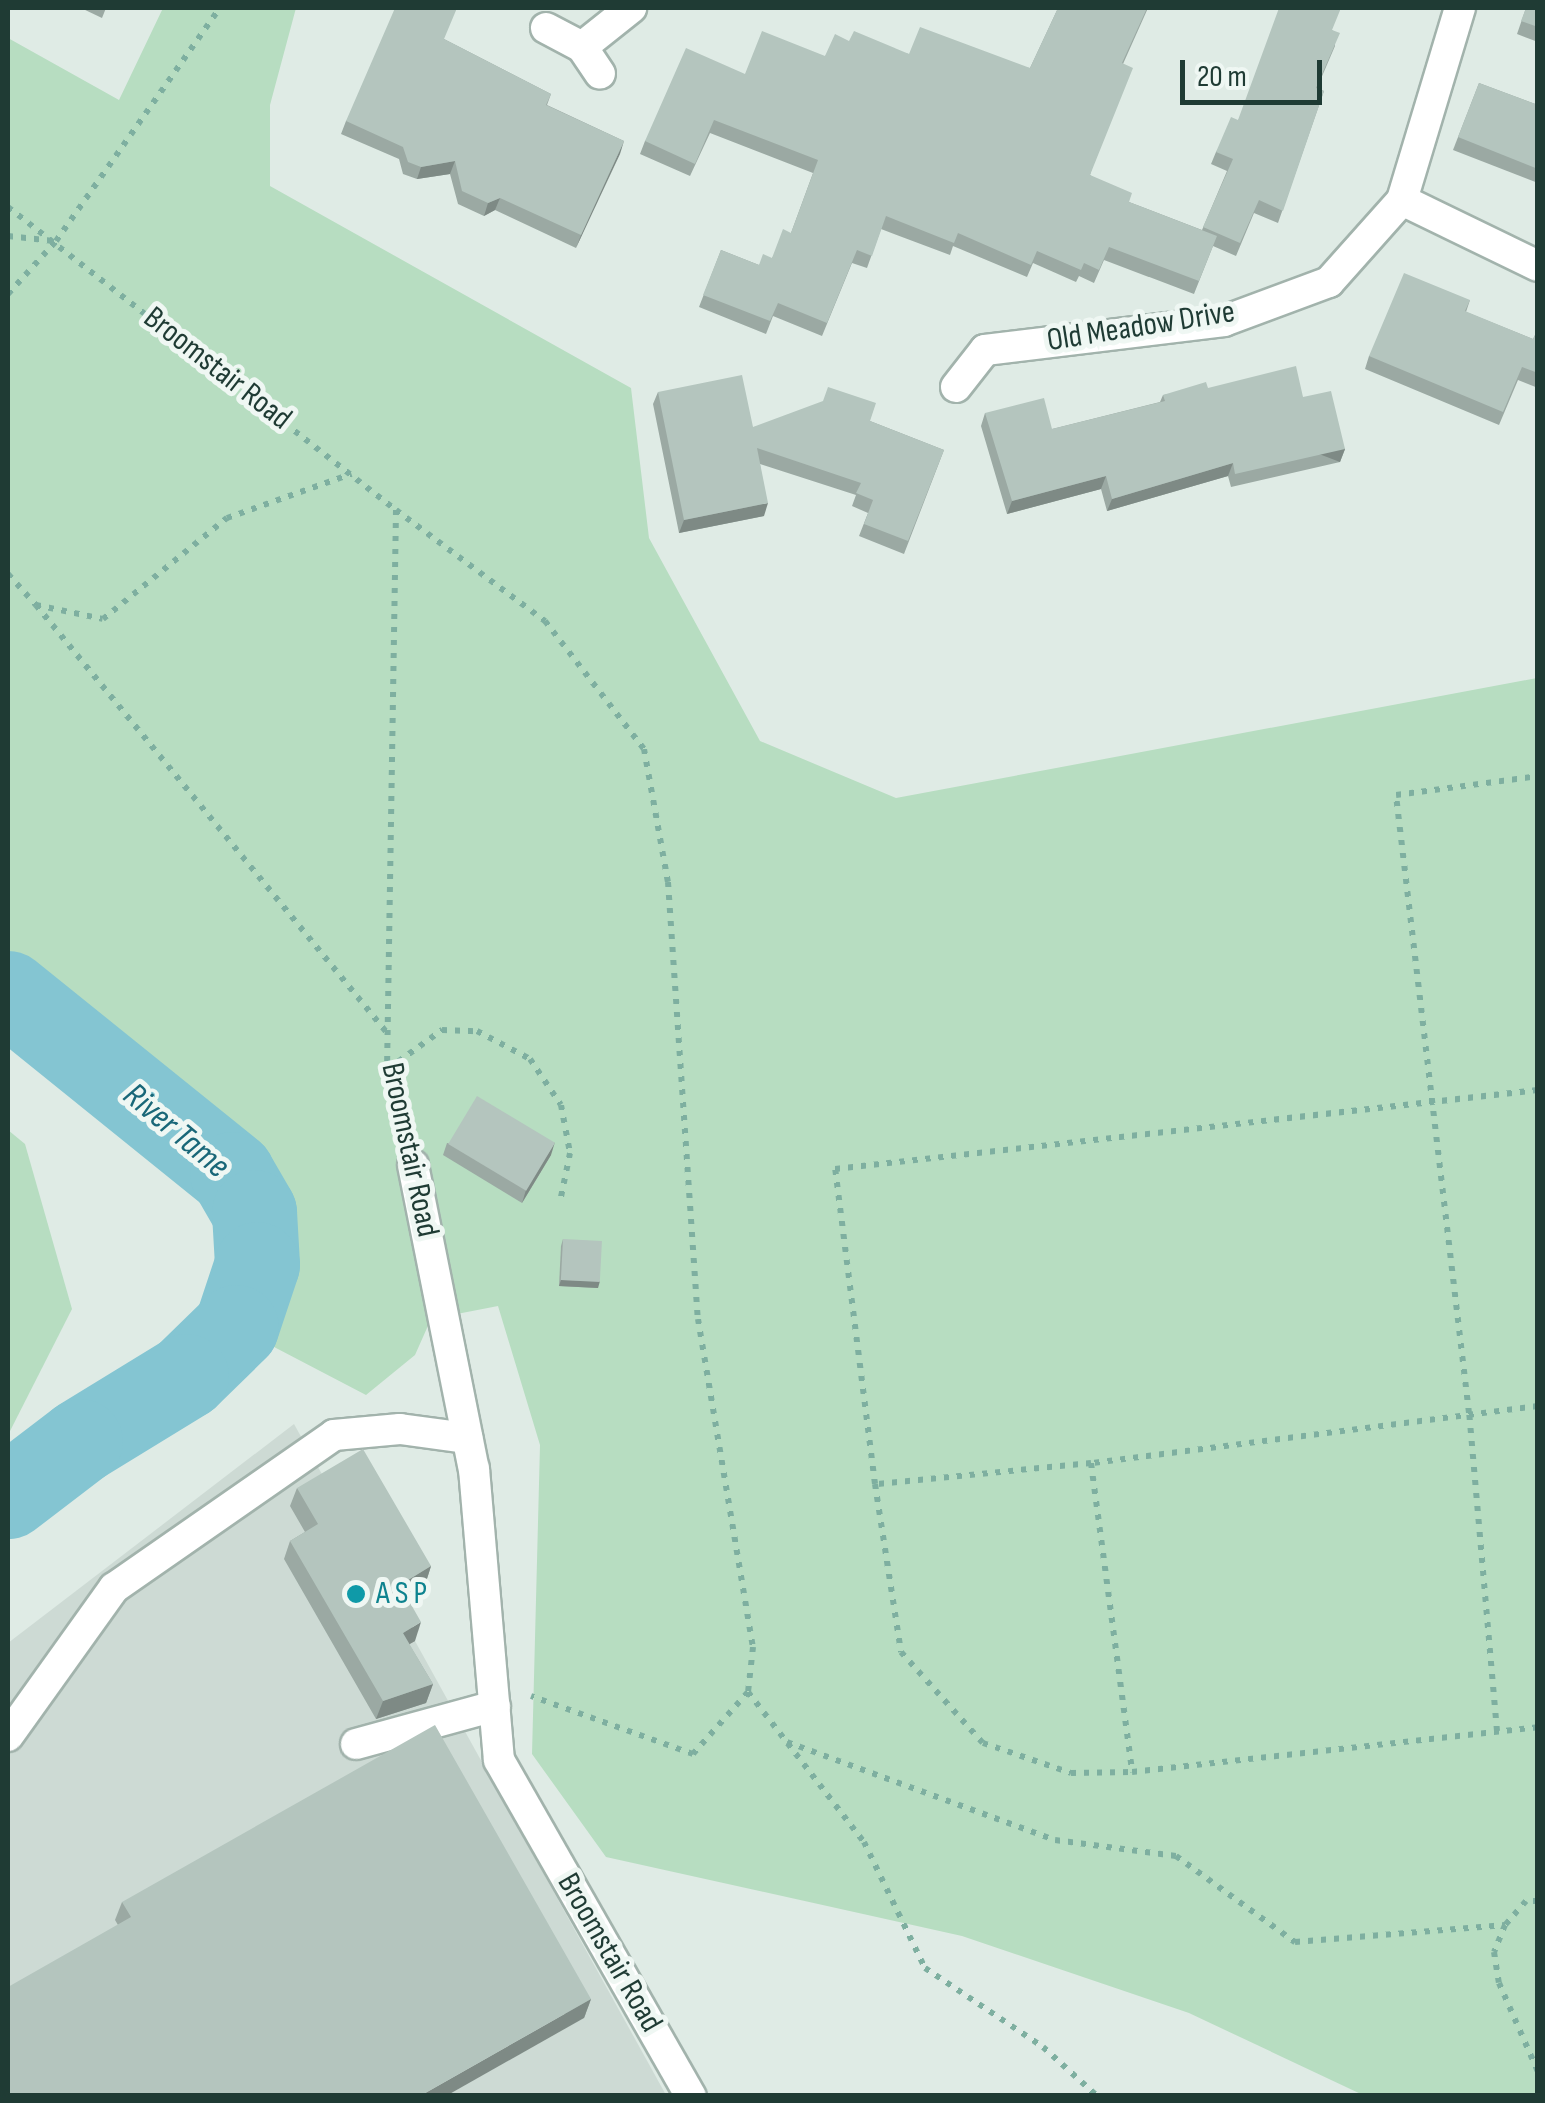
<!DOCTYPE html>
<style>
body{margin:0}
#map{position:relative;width:1545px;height:2103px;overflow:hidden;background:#dfebe5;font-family:"Sofia Sans Condensed",sans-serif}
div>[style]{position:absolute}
.built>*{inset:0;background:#cddad4}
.green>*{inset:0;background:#b7ddc1}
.river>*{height:85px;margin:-42.5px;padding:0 42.5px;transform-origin:42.5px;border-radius:42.5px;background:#84c5d2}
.path>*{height:6px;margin-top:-3px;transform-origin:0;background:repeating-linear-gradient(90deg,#7eafa0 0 5px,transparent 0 13px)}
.roads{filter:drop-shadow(2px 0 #a2b3ac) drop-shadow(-2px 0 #a2b3ac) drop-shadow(0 2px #a2b3ac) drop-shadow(0 -2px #a2b3ac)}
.minor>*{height:30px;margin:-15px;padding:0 15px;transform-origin:15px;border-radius:15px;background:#fff}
.wall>*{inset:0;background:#9ba9a3}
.shaded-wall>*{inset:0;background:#7e8a85;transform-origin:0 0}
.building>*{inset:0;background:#b4c5be;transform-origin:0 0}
.dots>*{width:28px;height:28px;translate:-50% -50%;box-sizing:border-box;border:5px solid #eff7f3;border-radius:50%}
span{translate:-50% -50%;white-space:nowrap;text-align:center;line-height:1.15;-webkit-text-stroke:10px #eff7f3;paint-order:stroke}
.street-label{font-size:32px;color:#1f3b34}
.culture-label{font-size:32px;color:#0d838f}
.left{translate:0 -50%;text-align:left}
.water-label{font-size:35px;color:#196778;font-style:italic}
.frame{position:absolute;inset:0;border:10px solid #1f3b34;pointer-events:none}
.scale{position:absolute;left:1180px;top:60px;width:142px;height:45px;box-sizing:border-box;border:5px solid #1f3b34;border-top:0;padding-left:12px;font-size:30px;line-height:35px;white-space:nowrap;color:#1f3b34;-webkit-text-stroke:8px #eff7f3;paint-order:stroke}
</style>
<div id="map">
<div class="built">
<div style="clip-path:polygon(294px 1424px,415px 1641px,666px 2095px,8px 2096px,8px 1643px)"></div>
</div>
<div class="green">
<div style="clip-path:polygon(163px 8px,296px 8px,270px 105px,270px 186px,631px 388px,649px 538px,760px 741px,896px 798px,1537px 678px,1537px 2095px,1363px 2095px,1189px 2013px,962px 1936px,606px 1857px,532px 1754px,540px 1445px,498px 1306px,431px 1319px,415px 1355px,366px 1395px,236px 1327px,257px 1264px,254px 1212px,232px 1174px,8px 993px,8px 38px,119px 100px)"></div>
<div style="clip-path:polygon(8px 1130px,25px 1144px,72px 1309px,8px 1435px)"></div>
</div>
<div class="river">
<div style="left:8px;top:993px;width:288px;rotate:38.9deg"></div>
<div style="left:232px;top:1174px;width:44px;rotate:59.9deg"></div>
<div style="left:254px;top:1212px;width:52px;rotate:86.7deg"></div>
<div style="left:257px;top:1264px;width:66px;rotate:108.4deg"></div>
<div style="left:236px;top:1327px;width:70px;rotate:135.6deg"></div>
<div style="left:186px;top:1376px;width:124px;rotate:148.5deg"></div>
<div style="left:80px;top:1441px;width:91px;rotate:142.6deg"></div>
</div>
<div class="path">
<div style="left:8px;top:207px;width:492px;rotate:38deg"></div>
<div style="left:396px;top:510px;width:560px;rotate:90.92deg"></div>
<div style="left:387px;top:1070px;width:62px;rotate:74.2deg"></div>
<div style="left:8px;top:236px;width:46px;rotate:6.2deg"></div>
<div style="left:8px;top:294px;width:72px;rotate:-47.8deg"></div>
<div style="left:56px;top:241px;width:285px;rotate:-54.9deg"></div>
<div style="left:396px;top:510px;width:186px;rotate:36.7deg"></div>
<div style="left:545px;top:621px;width:162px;rotate:52.3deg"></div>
<div style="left:644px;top:749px;width:135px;rotate:79.8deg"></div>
<div style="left:668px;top:882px;width:438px;rotate:86.1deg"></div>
<div style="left:698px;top:1319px;width:333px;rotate:80.5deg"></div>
<div style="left:753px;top:1647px;width:45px;rotate:96.3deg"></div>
<div style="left:748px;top:1692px;width:83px;rotate:131.6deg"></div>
<div style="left:693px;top:1754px;width:172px;rotate:-160.3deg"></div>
<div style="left:8px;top:574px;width:42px;rotate:47.9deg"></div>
<div style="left:36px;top:605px;width:68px;rotate:11.8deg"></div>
<div style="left:103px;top:619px;width:160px;rotate:-39.2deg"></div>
<div style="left:227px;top:518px;width:132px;rotate:-19.5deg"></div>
<div style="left:36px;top:605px;width:555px;rotate:50.63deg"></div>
<div style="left:388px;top:1069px;width:67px;rotate:-35.8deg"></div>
<div style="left:442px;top:1030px;width:35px;rotate:2deg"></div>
<div style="left:477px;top:1031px;width:60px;rotate:27.8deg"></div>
<div style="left:530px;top:1059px;width:55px;rotate:56deg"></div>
<div style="left:561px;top:1105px;width:49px;rotate:79.4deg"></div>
<div style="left:570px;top:1153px;width:45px;rotate:101.6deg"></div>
<div style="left:1538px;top:1406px;width:451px;rotate:172.7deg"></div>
<div style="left:1091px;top:1463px;width:312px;rotate:82.4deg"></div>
<div style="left:1132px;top:1772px;width:408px;rotate:-6.3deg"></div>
<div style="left:1091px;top:1463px;width:217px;rotate:174.4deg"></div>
<div style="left:875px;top:1484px;width:318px;rotate:-97.2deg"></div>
<div style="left:835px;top:1169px;width:707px;rotate:-6.41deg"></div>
<div style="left:875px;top:1484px;width:170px;rotate:81.2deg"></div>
<div style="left:901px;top:1652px;width:122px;rotate:48deg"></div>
<div style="left:983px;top:1743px;width:93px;rotate:18.8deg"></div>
<div style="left:1071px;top:1773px;width:61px;rotate:-0.9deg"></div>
<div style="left:748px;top:1692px;width:190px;rotate:52.3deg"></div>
<div style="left:864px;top:1842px;width:140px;rotate:64.2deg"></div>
<div style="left:925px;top:1968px;width:142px;rotate:33.8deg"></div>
<div style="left:1043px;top:2047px;width:73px;rotate:42.2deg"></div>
<div style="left:1497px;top:1731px;width:319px;rotate:-95deg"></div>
<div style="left:1469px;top:1413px;width:622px;rotate:-96.74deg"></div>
<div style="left:1396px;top:795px;width:143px;rotate:-7.6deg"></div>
<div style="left:787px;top:1742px;width:285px;rotate:20.1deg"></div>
<div style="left:1055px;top:1840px;width:122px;rotate:7.5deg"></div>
<div style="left:1176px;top:1856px;width:147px;rotate:35.9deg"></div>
<div style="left:1295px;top:1942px;width:211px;rotate:-4.6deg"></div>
<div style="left:1538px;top:1901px;width:12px;rotate:180deg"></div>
<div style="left:1526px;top:1901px;width:32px;rotate:131deg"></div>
<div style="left:1505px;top:1925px;width:29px;rotate:112deg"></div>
<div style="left:1494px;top:1952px;width:31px;rotate:81deg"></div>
<div style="left:1499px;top:1983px;width:97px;rotate:66.3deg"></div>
</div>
<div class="roads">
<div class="minor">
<div style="left:546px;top:28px;width:41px;rotate:27.8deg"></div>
<div style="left:582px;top:47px;width:63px;rotate:-38.5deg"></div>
<div style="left:582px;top:47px;width:32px;rotate:56deg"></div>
<div style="left:1402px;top:200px;width:151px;rotate:25.9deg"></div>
<div style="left:956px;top:387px;width:47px;rotate:-51.9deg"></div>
<div style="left:985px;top:350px;width:241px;rotate:-6.9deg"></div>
<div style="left:1224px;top:321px;width:112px;rotate:-20.4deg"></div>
<div style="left:1329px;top:282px;width:110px;rotate:-48.3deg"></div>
<div style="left:1402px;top:200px;width:201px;rotate:-73.2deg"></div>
<div style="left:413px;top:1165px;width:310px;rotate:78.7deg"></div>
<div style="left:474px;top:1469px;width:292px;rotate:85.1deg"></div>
<div style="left:499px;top:1760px;width:387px;rotate:60.3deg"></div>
<div style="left:8px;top:1736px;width:182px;rotate:-54.4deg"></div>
<div style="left:114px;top:1588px;width:268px;rotate:-34.8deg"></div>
<div style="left:334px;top:1435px;width:66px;rotate:-5.2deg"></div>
<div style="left:400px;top:1429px;width:68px;rotate:7.7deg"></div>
<div style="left:356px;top:1744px;width:144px;rotate:-15.3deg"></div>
</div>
</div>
<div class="wall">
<div style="clip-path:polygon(81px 8px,106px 8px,102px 18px)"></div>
<div style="clip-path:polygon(1058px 8px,1148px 8px,1123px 64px,1090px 175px,1129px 202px,1202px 230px,1227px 171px,1211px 164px,1216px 152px,1238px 120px,1333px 30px,1335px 46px,1317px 88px,1324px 91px,1278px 223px,1254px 213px,1236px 256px,1213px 246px,1194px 294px,1104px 260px,1094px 283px,1079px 276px,1076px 282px,1033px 263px,1027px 277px,953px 246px,950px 255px,881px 229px,867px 268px,852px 263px,822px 336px,773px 316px,766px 334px,699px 307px,721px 250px,759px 265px,772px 258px,791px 233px,813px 173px,710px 133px,690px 176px,640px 154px,645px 141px,745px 74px,825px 56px,849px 41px,909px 54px,1030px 68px)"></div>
<div style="clip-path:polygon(1526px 8px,1538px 8px,1538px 42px,1517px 34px)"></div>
<div style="clip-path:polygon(444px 39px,551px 94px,547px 105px,624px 141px,576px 248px,495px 210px,484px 216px,458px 204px,450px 174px,417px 179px,403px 174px,399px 159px,341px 134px,346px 121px)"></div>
<div style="clip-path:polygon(1479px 83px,1538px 105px,1538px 183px,1453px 150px)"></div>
<div style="clip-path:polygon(1470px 300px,1466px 312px,1533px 339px,1538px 329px,1538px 388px,1518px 380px,1499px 425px,1365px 369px,1369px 356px)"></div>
<div style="clip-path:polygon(1208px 388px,1303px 397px,1345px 449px,1340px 462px,1231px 487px,1228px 476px,1107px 511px,1101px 489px,1007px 514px,981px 426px,985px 413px,1052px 429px,1160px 402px,1163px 395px)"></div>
<div style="clip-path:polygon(658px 392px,753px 427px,870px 421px,944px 450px,904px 554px,859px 536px,868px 513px,852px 506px,856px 495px,760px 464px,764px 516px,679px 533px,653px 404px)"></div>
<div style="clip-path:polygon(447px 1143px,551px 1155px,522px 1203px,443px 1155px)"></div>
<div style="clip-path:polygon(563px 1239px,598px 1288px,559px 1286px,561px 1246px)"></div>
<div style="clip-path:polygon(297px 1488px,431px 1566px,425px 1585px,406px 1595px,415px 1641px,409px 1644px,433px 1684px,426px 1703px,376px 1719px,284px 1559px,290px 1541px,305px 1532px,290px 1506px)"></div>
<div style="clip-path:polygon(122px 1902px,591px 1999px,584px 2018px,118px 1925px,115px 1920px)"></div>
</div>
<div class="shaded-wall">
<div style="clip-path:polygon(624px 141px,620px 154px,576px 248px,581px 235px)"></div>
<div style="clip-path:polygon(455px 161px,450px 174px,417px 179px,421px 167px)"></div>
<div style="clip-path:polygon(500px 198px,495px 210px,484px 216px,488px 203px)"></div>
<div style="left:1345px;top:449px;width:14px;height:113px;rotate:111deg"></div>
<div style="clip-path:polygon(1233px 463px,1228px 476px,1107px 511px,1112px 499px)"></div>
<div style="clip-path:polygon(1106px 476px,1101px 489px,1007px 514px,1012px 501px)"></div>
<div style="clip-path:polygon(768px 503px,764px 516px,679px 533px,684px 520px)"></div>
<div style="clip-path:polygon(555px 1142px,551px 1155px,522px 1203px,526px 1190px)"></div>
<div style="clip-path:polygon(561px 1280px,600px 1281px,598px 1288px,559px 1286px)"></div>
<div style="clip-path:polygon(431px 1566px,425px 1585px,393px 1603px,400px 1585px)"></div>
<div style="clip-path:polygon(421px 1622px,415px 1641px,396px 1652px,403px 1633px)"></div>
<div style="clip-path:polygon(433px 1684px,426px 1703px,376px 1719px,383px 1701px)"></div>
<div style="clip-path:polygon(591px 1999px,584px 2018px,446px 2096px,420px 2096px)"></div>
</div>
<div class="building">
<div style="clip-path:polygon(395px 8px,457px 8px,444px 39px,551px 94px,546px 105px,624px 141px,581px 235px,500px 198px,488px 203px,462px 191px,455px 161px,421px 167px,408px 162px,403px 147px,346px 121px)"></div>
<div style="clip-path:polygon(1058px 8px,1147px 8px,1122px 63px,1133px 68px,1090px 175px,1132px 193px,1129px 202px,1217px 236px,1199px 281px,1109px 247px,1099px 270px,1084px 263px,1081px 270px,1037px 251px,1031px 265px,958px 233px,954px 243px,886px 216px,872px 256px,857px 250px,827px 323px,778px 303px,770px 321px,703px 295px,721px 250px,759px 265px,763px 254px,772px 258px,783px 229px,791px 233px,818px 160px,714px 120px,695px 164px,645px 141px,686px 48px,745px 74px,762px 31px,825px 56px,835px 34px,849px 41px,854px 31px,909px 54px,920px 27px,1030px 68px)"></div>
<div style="clip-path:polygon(1279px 8px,1341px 8px,1332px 30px,1340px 33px,1316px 88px,1324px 91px,1283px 211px,1259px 200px,1240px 243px,1203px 227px,1233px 159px,1216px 152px,1231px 117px,1238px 120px)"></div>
<div style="clip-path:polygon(1526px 8px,1538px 8px,1538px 27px,1521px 21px)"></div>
<div style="clip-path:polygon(1479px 83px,1538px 105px,1538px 169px,1458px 137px)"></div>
<div style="clip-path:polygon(1404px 273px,1470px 300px,1465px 311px,1533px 339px,1538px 329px,1538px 373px,1522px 367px,1503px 412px,1369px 356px)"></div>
<div style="clip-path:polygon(1296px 366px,1303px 397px,1331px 391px,1345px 449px,1235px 474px,1233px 463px,1112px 499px,1106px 476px,1012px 501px,985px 413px,1044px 398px,1052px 429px,1165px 401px,1163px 395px,1206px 382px,1208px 388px)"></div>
<div style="clip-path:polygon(742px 375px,753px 427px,823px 401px,828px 387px,876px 403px,870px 421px,944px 450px,908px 541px,864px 524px,873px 500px,856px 493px,861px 483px,757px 448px,768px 503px,684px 520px,658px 392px)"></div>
<div style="left:477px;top:1096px;width:91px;height:56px;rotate:31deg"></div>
<div style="left:563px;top:1239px;width:39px;height:41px;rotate:3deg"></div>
<div style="clip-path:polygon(363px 1449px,431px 1566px,400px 1585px,421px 1622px,403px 1633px,433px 1684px,383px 1701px,290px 1541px,318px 1524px,297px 1488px)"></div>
<div style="clip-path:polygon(435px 1725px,591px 1999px,420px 2096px,8px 2096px,8px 1987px,131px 1917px,122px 1902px)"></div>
</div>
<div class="dots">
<div style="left:356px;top:1594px;background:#0f9aa8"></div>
</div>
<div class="street-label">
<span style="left:1141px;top:327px;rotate:-9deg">Old Meadow Drive</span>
<span style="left:217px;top:369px;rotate:38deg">Broomstair Road</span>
<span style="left:409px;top:1150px;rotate:78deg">Broomstair Road</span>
<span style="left:609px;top:1953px;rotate:60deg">Broomstair Road</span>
</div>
<div class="culture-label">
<span class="left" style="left:376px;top:1594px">A S P</span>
</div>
<div class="water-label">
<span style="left:176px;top:1131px;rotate:40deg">River Tame</span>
</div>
<div class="frame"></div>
<div class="scale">20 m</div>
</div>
